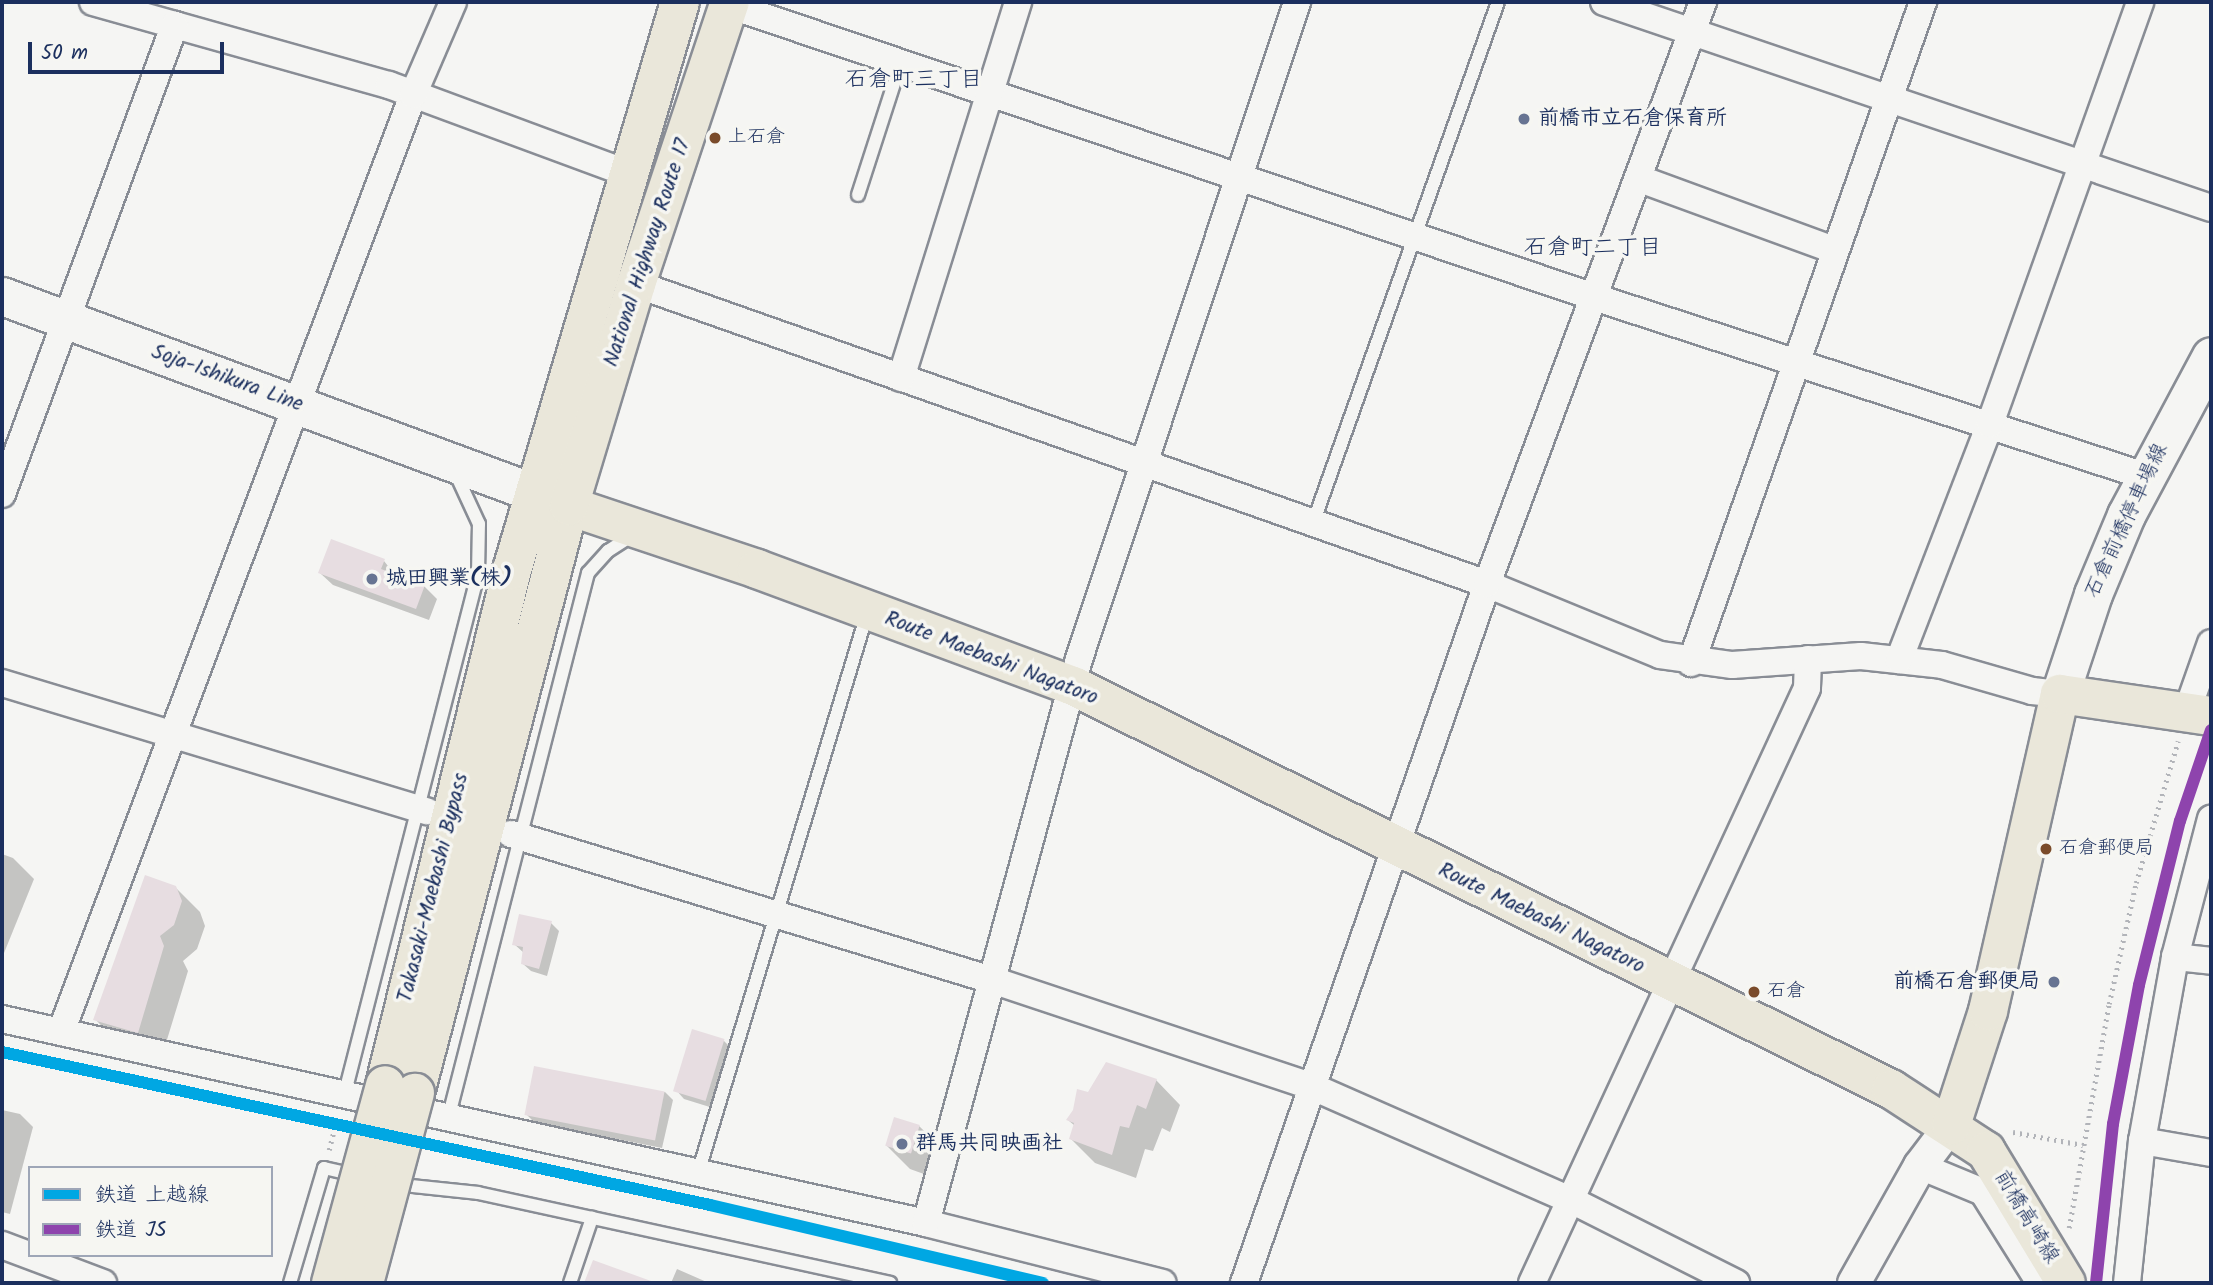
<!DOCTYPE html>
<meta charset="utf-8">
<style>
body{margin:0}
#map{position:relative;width:2213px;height:1285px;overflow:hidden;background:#f5f5f3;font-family:Kalam,"Klee One",sans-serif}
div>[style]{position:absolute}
.shadow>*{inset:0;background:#0003}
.building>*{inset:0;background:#e7dde1;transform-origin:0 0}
.path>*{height:4.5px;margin-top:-2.25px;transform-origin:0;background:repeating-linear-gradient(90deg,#b2b4b9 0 2px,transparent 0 7px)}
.roads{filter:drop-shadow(2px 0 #898d95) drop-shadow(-2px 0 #898d95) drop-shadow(0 2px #898d95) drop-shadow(0 -2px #898d95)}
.service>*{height:12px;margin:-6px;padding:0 6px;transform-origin:6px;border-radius:6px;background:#f5f5f3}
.minor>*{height:26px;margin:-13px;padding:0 13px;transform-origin:13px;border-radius:13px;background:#f5f5f3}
.tertiary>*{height:32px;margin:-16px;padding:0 16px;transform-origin:16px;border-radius:16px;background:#f5f5f3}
.secondary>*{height:37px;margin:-18.5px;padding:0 18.5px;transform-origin:18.5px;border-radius:18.5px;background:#f5f5f3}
.primary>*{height:38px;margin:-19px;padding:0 19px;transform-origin:19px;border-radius:19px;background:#eae7da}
.trunk>*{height:38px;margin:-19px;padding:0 19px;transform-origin:19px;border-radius:19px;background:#eae7da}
.bridges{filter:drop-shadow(2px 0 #898d95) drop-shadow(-2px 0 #898d95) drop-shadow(0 2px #898d95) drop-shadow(0 -2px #898d95)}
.trunk-bridge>*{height:38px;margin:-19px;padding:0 19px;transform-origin:19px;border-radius:19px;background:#eae7da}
.rail-1>*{height:12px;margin:-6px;padding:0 6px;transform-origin:6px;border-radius:6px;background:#00a7e3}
.rail-2>*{height:12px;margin:-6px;padding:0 6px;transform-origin:6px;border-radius:6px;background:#8e44ad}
.dots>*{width:19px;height:19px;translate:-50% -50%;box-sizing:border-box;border:4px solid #f6f6f2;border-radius:50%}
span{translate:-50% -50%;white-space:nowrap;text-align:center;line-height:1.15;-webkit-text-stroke:7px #f6f6f2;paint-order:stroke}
.bus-label{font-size:19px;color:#1b2f5e}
.left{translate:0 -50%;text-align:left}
.poi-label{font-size:21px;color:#1b2f5e;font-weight:700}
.right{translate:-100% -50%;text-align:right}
.street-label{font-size:21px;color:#1b2f5e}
.neighbourhood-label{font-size:23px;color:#1b2f5e}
.frame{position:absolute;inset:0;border:4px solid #1b2f5e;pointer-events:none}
.legend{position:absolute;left:28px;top:1166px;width:245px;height:91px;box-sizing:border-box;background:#f6f6f2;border:2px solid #9ea6b7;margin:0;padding:9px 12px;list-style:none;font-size:21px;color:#1b2f5e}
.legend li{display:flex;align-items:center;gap:14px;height:35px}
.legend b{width:35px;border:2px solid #9ea6b7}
.scale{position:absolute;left:28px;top:42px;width:196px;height:32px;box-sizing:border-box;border:4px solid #1b2f5e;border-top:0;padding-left:9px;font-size:21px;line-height:24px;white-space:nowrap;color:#1b2f5e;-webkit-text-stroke:5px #f6f6f2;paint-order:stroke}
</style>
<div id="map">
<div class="shadow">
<div style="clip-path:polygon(384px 561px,396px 576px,424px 586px,437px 599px,429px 620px,333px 585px,320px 573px)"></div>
<div style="clip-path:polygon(2px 854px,13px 858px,34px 879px,2px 958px)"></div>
<div style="clip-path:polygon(176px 888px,200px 912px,205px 926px,197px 949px,183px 961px,188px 971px,162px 1056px,119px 1044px,95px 1019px)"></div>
<div style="clip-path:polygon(551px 923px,559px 931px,547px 976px,531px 971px,522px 963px,524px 953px,514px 944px)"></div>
<div style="clip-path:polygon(723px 1040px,731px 1048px,713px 1108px,684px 1099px,676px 1090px)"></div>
<div style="clip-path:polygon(1156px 1080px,1180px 1105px,1170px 1132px,1162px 1128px,1153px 1151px,1145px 1149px,1136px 1178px,1095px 1163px,1071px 1139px,1075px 1126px,1068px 1120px,1089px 1094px)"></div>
<div style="clip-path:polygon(665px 1092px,673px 1100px,662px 1148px,535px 1123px,527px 1115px)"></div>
<div style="clip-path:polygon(2px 1110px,20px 1114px,33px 1127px,10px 1214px,2px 1212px)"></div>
<div style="clip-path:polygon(919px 1126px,944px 1150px,935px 1178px,910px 1169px,886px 1145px)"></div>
<div style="clip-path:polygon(677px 1269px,709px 1283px,710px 1283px,671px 1283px)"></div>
</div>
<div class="building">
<div style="clip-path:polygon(331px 539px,385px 559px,381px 569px,425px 585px,416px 609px,318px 573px)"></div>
<div style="clip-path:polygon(145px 875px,176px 886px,182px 901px,174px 925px,160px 936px,164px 946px,138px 1033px,93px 1020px)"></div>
<div style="clip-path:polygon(519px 914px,552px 921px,539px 969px,521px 964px,523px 947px,512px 945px)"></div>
<div style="left:692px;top:1029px;width:34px;height:65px;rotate:17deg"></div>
<div style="clip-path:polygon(1106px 1062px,1157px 1079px,1146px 1109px,1137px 1105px,1129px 1128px,1120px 1126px,1112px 1155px,1069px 1139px,1074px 1123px,1066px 1120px,1073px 1110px,1077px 1089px,1088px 1092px)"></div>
<div style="left:534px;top:1066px;width:133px;height:50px;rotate:11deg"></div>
<div style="left:894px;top:1117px;width:27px;height:30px;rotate:17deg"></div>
<div style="clip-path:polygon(593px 1260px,651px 1281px,650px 1283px,584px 1283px)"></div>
</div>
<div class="path">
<div style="left:2013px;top:1132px;width:71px;rotate:10.5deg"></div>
<div style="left:329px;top:1150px;width:33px;rotate:-76deg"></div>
<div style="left:2069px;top:1228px;width:228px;rotate:-79.9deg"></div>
<div style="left:2109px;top:1004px;width:124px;rotate:-77.4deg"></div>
<div style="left:2136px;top:883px;width:148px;rotate:-73.5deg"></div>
</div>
<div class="roads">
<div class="service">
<div style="left:858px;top:195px;width:137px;rotate:-72.1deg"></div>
<div style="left:1312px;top:526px;width:556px;rotate:-70.46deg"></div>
<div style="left:344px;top:1096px;width:539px;rotate:-75.6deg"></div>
<div style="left:478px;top:574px;width:50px;rotate:-88.9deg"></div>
<div style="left:479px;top:524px;width:57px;rotate:-114.8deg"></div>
<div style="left:448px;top:1119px;width:564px;rotate:-75.62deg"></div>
<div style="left:588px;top:573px;width:30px;rotate:-48deg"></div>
<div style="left:608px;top:551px;width:30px;rotate:-33deg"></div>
<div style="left:698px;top:1173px;width:584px;rotate:-73.18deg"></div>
<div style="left:393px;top:1184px;width:85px;rotate:6deg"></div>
<div style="left:478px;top:1193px;width:422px;rotate:12.3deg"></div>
<div style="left:290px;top:1283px;width:120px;rotate:-73.5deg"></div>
<div style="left:324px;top:1168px;width:32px;rotate:13deg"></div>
<div style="left:570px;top:1283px;width:69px;rotate:-71.3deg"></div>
</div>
<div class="minor">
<div style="left:93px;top:2px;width:307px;rotate:15.7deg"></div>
<div style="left:389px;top:85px;width:256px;rotate:20.3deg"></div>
<div style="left:1604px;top:2px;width:641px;rotate:18.75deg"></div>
<div style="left:729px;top:5px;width:916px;rotate:18.65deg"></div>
<div style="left:1597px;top:298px;width:576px;rotate:17.99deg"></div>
<div style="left:1640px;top:179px;width:207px;rotate:20.1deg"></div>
<div style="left:636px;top:284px;width:902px;rotate:19.42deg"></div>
<div style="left:1487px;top:584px;width:187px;rotate:22.3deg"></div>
<div style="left:1660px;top:655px;width:73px;rotate:7.9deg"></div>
<div style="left:1732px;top:665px;width:129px;rotate:-4deg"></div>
<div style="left:1861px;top:656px;width:81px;rotate:6.3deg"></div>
<div style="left:1942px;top:665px;width:94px;rotate:16.1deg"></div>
<div style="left:2032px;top:691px;width:28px;rotate:6deg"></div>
<div style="left:901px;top:378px;width:394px;rotate:-72.7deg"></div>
<div style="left:2px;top:494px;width:500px;rotate:-69.8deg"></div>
<div style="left:1899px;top:660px;width:253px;rotate:-68.9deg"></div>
<div style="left:1990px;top:424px;width:448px;rotate:-70.4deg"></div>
<div style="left:1691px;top:663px;width:701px;rotate:-70.66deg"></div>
<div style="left:2px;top:683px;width:444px;rotate:16.8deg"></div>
<div style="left:2186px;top:714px;width:75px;rotate:-70.6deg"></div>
<div style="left:511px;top:834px;width:506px;rotate:16.89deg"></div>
<div style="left:995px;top:981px;width:335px;rotate:18.4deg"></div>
<div style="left:1313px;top:1087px;width:282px;rotate:23.7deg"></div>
<div style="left:1571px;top:1200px;width:185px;rotate:26.7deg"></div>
<div style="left:2175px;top:957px;width:36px;rotate:6deg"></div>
<div style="left:2px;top:1019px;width:946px;rotate:12.45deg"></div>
<div style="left:926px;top:1223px;width:244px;rotate:14.2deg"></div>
<div style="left:61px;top:1032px;width:1001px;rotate:-69.41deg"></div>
<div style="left:413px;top:95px;width:101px;rotate:-66.7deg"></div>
<div style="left:2142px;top:1141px;width:70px;rotate:9.9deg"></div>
<div style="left:1920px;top:1166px;width:68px;rotate:22.4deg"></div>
<div style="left:1983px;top:1192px;width:107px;rotate:57.9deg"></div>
<div style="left:926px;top:1223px;width:584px;rotate:-74.82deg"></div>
<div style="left:1079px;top:659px;width:692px;rotate:-71.64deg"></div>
<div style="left:2px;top:1245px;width:108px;rotate:20.6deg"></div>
<div style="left:1244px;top:1283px;width:740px;rotate:-70.83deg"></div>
<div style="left:1487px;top:584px;width:621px;rotate:-69.64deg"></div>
<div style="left:1532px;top:1283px;width:655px;rotate:-65.19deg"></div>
<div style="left:1807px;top:688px;width:29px;rotate:-88deg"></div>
<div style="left:2127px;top:1283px;width:143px;rotate:-84deg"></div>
<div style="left:2142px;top:1141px;width:187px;rotate:-79.8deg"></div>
<div style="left:2175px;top:957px;width:143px;rotate:-75.4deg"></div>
</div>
<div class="tertiary">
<div style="left:1854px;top:1283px;width:134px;rotate:-60.6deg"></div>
<div style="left:1920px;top:1166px;width:51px;rotate:-52.9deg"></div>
</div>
<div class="secondary">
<div style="left:2px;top:296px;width:597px;rotate:20.29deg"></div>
<div style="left:2060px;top:694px;width:105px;rotate:-71.7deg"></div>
<div style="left:2093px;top:594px;width:86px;rotate:-67.3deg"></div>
<div style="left:2126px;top:515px;width:180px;rotate:-61.9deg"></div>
</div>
<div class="primary">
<div style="left:569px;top:506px;width:198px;rotate:18.5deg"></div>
<div style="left:757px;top:569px;width:337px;rotate:20.3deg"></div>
<div style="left:1073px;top:686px;width:912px;rotate:26.23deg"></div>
<div style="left:1891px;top:1089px;width:113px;rotate:33.1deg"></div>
<div style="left:1986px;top:1151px;width:154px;rotate:58.8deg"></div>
<div style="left:1951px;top:1125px;width:120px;rotate:-72deg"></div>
<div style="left:1988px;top:1011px;width:325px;rotate:-77.2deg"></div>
<div style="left:2060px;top:694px;width:153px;rotate:8.3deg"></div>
</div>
<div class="trunk">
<div style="left:385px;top:1085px;width:530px;rotate:-76.15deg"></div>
<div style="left:512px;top:570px;width:592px;rotate:-73.52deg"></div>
<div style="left:415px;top:1093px;width:607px;rotate:-75.3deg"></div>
<div style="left:569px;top:506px;width:232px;rotate:-73.2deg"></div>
<div style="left:636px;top:284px;width:297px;rotate:-71.6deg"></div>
</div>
</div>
<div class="bridges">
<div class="trunk-bridge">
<div style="left:331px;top:1283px;width:205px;rotate:-74.7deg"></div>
<div style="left:364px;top:1283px;width:197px;rotate:-75deg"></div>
</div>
</div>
<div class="rail-1">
<div style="left:2px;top:1052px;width:724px;rotate:12.19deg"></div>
<div style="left:710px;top:1205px;width:342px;rotate:13.2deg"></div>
</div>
<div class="rail-2">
<div style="left:2096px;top:1283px;width:160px;rotate:-83.9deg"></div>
<div style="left:2113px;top:1124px;width:141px;rotate:-79.4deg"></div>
<div style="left:2139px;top:985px;width:169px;rotate:-76deg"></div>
<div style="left:2180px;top:821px;width:96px;rotate:-71.2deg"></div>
</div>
<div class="dots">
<div style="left:1524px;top:119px;background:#677492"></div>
<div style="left:715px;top:138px;background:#7a4b2a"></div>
<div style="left:372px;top:579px;background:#677492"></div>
<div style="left:2046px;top:849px;background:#7a4b2a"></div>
<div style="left:2054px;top:982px;background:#677492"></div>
<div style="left:1754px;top:992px;background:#7a4b2a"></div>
<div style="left:902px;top:1144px;background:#677492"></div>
</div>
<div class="bus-label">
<span class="left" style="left:728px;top:138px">上石倉</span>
<span class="left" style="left:2059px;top:849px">石倉郵便局</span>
<span class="left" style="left:1767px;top:992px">石倉</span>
</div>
<div class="poi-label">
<span class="left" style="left:1538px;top:119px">前橋市立石倉保育所</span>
<span class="left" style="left:386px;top:579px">城田興業(株)</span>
<span class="right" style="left:2040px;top:982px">前橋石倉郵便局</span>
<span class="left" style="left:916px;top:1144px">群馬共同映画社</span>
</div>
<div class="street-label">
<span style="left:648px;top:253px;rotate:-72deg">National Highway Route 17</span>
<span style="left:227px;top:379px;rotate:20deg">Soja-Ishikura Line</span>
<span style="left:2127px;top:521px;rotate:-65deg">石倉前橋停車場線</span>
<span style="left:991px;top:659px;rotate:21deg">Route Maebashi Nagatoro</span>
<span style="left:434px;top:888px;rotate:-76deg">Takasaki-Maebashi Bypass</span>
<span style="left:1541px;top:919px;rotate:26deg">Route Maebashi Nagatoro</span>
<span style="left:2026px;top:1217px;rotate:59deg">前橋高崎線</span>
</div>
<div class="neighbourhood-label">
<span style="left:914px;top:80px">石倉町三丁目</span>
<span style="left:1593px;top:248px">石倉町二丁目</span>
</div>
<div class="frame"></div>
<ul class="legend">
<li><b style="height:9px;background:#00a7e3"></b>鉄道 上越線</li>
<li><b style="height:9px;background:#8e44ad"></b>鉄道 JS</li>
</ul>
<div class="scale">50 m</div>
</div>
